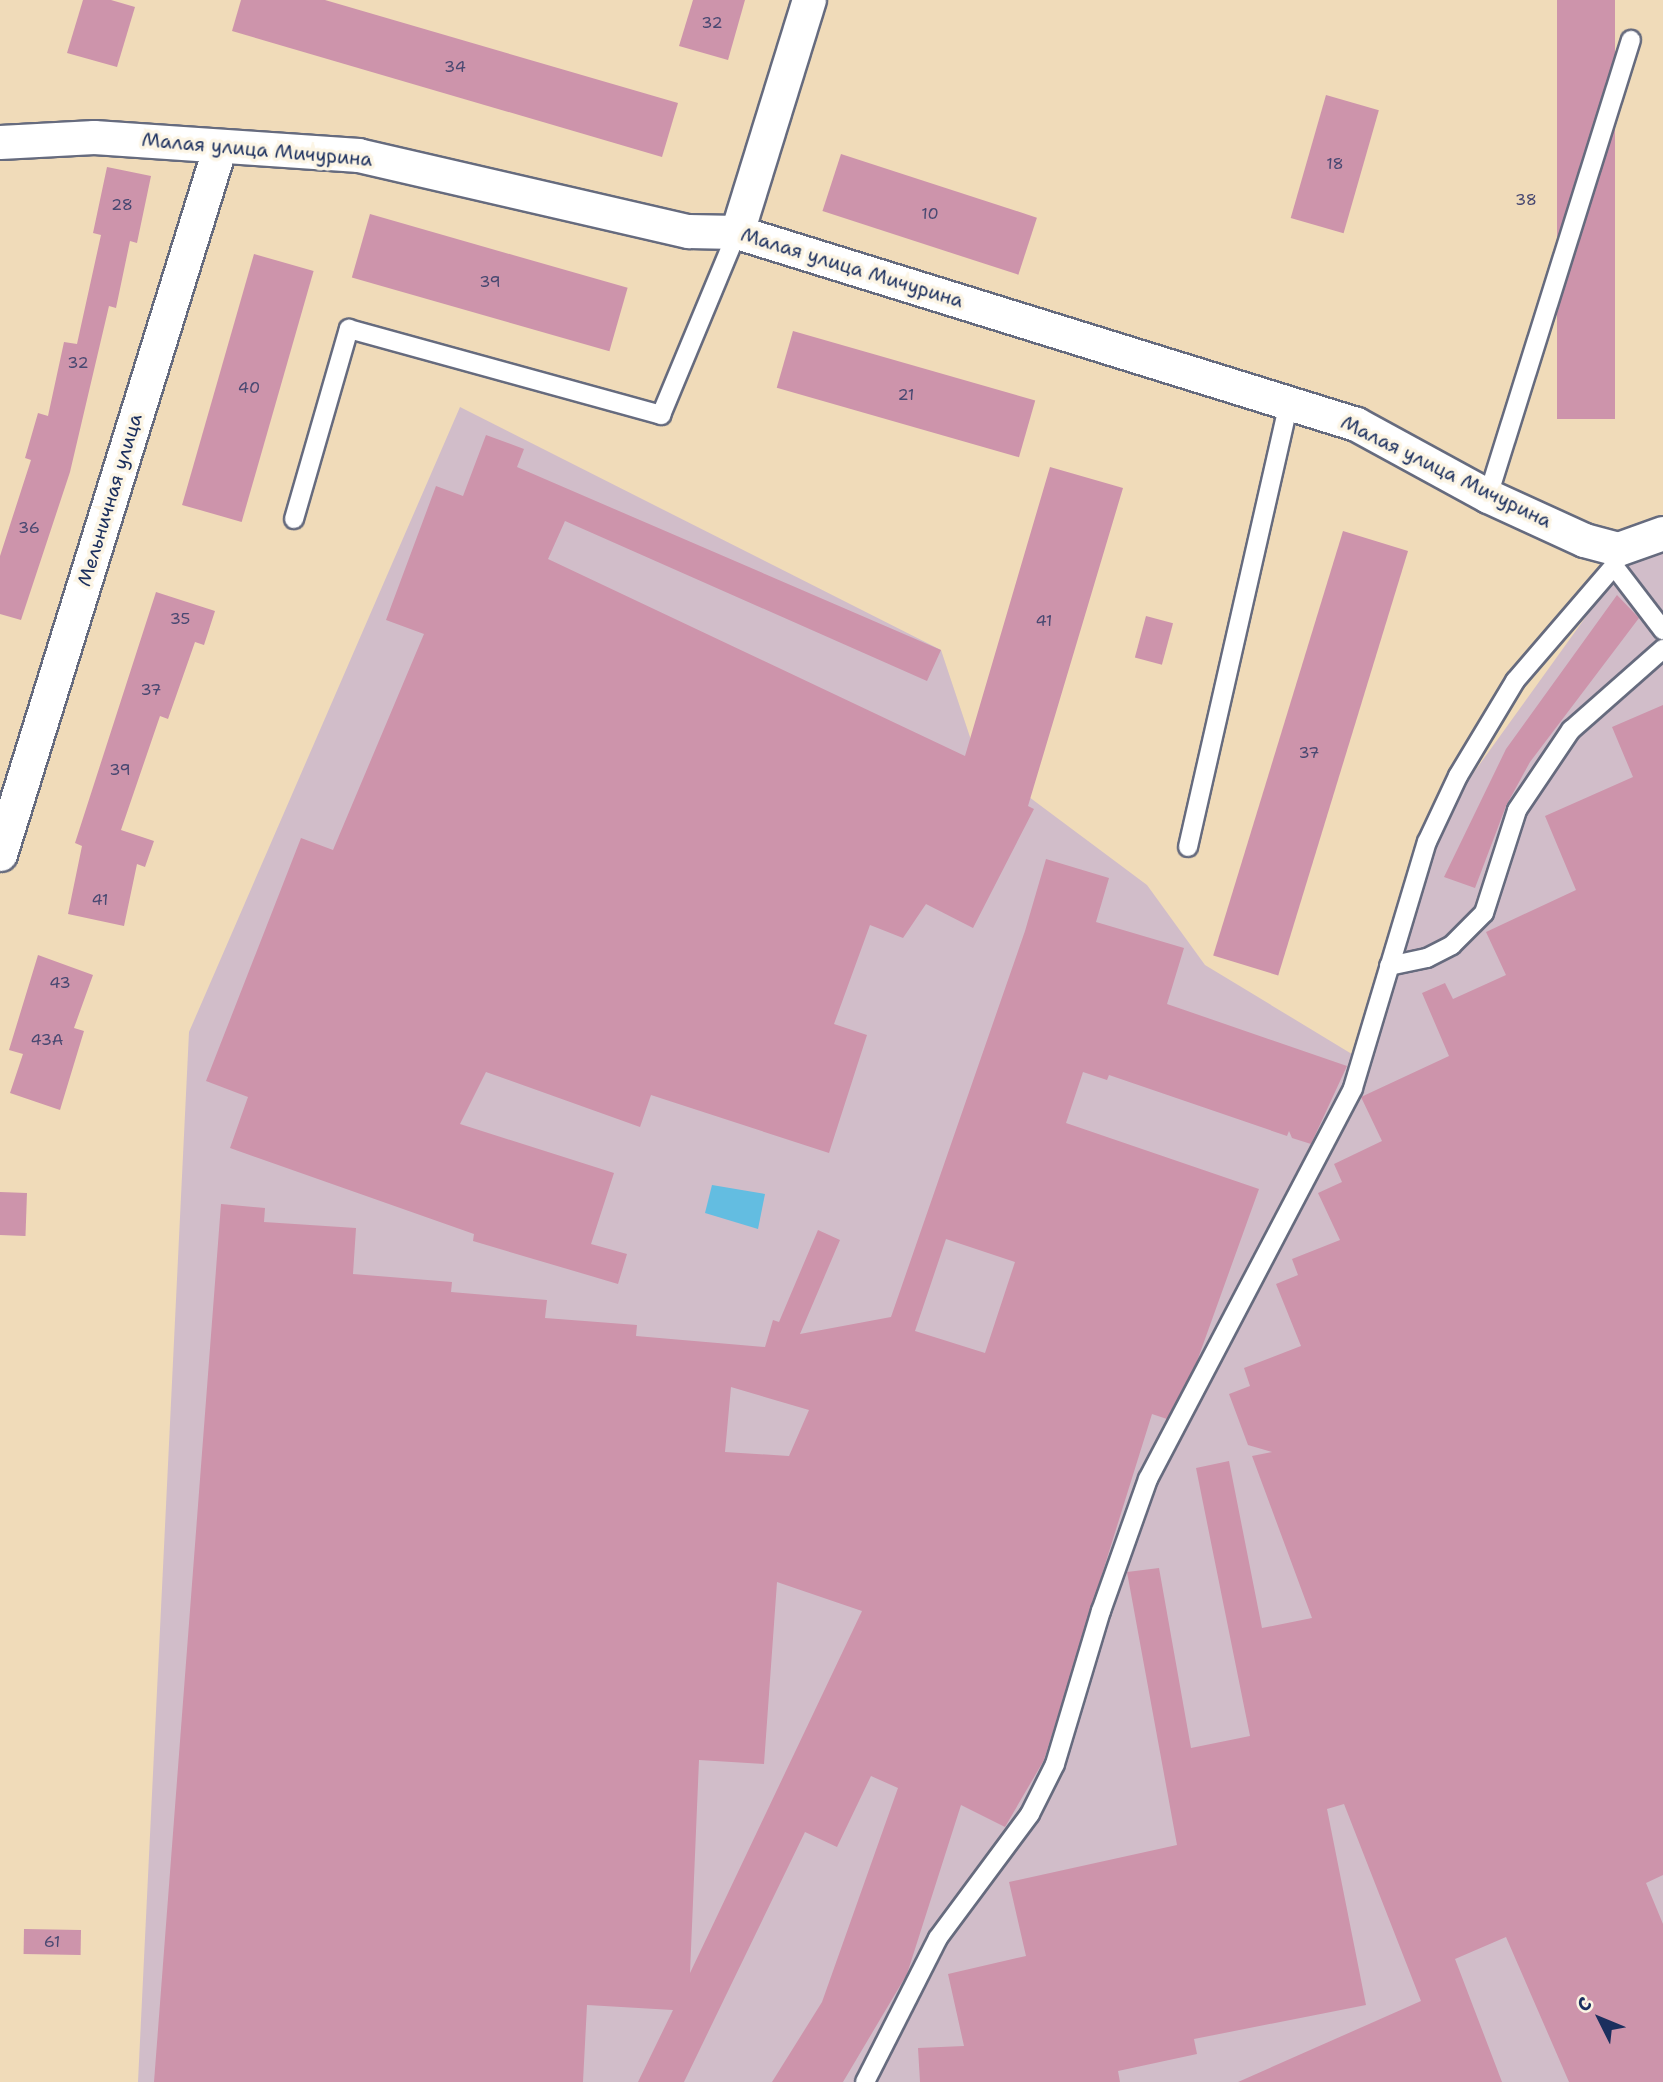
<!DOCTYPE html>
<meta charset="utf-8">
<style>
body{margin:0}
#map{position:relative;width:1663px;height:2082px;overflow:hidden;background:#f0dbb9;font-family:"Shantell Sans",sans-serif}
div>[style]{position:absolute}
.industrial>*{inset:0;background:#d1bdc9}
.water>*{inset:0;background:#63bde1}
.building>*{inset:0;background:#cd94ab;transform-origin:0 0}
.roads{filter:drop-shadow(2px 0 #666b7e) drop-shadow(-2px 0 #666b7e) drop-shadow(0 2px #666b7e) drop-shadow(0 -2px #666b7e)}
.lane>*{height:18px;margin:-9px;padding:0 9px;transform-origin:9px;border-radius:9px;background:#fff}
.street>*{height:33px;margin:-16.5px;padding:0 16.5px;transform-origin:16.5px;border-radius:16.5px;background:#fff}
span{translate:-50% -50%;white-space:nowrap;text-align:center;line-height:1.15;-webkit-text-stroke:7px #fcf5e5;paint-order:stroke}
.number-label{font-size:16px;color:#484871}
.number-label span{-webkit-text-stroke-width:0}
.street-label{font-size:19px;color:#1b2f5e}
.north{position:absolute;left:1565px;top:1984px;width:70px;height:70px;-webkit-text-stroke:5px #fcf5e5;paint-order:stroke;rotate:313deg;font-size:19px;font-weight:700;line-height:28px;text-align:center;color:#1b2f5e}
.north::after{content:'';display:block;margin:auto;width:24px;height:32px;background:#1b2f5e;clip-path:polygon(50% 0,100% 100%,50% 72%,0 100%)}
</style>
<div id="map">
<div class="industrial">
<div style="clip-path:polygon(460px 407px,941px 650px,977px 758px,1147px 885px,1205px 965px,1365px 1062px,1441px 818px,1626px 561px,1663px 550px,1663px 2082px,138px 2082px,189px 1032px)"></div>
</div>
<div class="water">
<div style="clip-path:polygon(712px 1185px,765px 1194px,758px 1229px,705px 1213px)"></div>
</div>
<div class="building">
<div style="clip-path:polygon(83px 0,111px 0,135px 7px,117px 67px,67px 53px)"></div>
<div style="clip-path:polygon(241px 0,325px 0,678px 103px,662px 157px,232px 31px)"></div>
<div style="clip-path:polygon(693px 0,745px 0,728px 60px,679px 46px)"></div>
<div style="left:1557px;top:0;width:58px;height:419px"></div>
<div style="left:1326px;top:95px;width:55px;height:128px;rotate:16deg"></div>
<div style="left:841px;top:154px;width:206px;height:60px;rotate:18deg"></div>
<div style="clip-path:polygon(107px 167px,151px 176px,137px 243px,130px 241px,116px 308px,109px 306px,70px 472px,21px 620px,0 614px,0 556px,31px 460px,25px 458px,38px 413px,48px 416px,64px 342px,77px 344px,101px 235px,93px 233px)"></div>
<div style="left:370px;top:214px;width:268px;height:66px;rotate:16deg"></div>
<div style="left:254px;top:254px;width:62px;height:261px;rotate:16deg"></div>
<div style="left:793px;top:331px;width:252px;height:59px;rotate:16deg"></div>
<div style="clip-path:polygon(486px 435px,524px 449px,517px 467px,941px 650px,927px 681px,565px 521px,548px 559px,965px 756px,1050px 467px,1123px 488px,1028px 806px,1034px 809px,973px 928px,926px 904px,903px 938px,870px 925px,834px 1024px,867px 1035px,829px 1153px,651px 1095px,640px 1127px,486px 1072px,460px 1124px,614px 1173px,591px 1244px,627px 1254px,618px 1284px,473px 1241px,474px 1234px,230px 1148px,248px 1097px,206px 1081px,301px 838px,333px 850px,424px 634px,386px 620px,436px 486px,463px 496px)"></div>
<div style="left:1343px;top:531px;width:68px;height:444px;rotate:17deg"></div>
<div style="clip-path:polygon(156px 592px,215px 611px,204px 645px,195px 642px,168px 719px,160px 716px,121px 830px,154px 841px,145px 867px,137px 864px,124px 926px,68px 914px,82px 846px,75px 843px)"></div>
<div style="clip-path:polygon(1617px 595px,1639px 618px,1530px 762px,1506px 806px,1475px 888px,1444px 877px,1506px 749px)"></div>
<div style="left:1146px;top:616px;width:28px;height:43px;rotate:15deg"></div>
<div style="clip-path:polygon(1663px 705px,1663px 1875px,1646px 1883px,1663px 1924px,1663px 2082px,1569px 2082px,1506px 1937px,1455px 1959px,1502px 2082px,1238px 2082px,1421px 2001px,1344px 1804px,1327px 1809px,1366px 2005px,1194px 2039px,1197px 2054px,1118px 2071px,1120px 2082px,920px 2082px,918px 2048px,964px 2046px,948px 1974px,1026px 1956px,1009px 1882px,1177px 1845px,1127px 1572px,1159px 1568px,1191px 1748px,1250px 1736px,1196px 1468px,1229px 1461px,1262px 1628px,1312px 1618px,1252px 1456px,1272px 1452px,1248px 1445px,1229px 1394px,1250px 1386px,1244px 1368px,1301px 1346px,1276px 1284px,1298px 1275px,1292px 1259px,1340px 1240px,1318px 1193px,1342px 1182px,1334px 1164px,1382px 1141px,1361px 1097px,1449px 1056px,1422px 993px,1445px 983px,1453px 999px,1506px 975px,1486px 932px,1576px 890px,1545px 816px,1633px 777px,1612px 727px)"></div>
<div style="clip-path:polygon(evenodd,1046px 859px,1109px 878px,1096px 922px,1184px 948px,1167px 1004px,1347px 1066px,1311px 1144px,1292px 1138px,1289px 1131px,1287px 1136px,1109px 1075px,1107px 1080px,1083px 1072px,1066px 1123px,1259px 1189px,1196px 1364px,1167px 1419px,1152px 1414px,1044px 1760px,1005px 1827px,961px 1805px,907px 1974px,843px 2082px,772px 2082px,822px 2002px,898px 1788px,871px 1776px,837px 1847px,805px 1832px,684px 2082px,638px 2082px,673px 2010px,587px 2005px,583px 2082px,154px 2082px,221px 1204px,265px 1208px,264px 1222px,356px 1228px,353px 1274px,452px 1282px,451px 1292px,547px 1300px,545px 1318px,637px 1325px,636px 1336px,765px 1347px,773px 1320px,779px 1322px,818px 1230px,840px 1240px,800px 1334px,891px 1317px,1025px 931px,1046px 859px,946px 1239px,1015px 1262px,985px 1353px,915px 1331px,946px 1239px,1046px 859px,731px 1387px,809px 1410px,789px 1456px,725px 1452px,731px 1387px,1046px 859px,777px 1582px,862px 1611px,690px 1973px,699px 1760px,764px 1764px,777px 1582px)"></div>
<div style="clip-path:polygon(38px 955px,93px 975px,74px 1028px,84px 1031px,60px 1110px,10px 1093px,23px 1054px,9px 1050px)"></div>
<div style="left:0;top:1192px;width:27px;height:43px;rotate:2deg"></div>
<div style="left:24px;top:1929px;width:57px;height:25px;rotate:1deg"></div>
</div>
<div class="roads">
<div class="lane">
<div style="left:1488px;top:496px;width:478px;rotate:-72.6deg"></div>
<div style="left:294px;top:519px;width:198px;rotate:-73.9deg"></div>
<div style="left:349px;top:329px;width:324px;rotate:15.4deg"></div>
<div style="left:661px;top:415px;width:198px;rotate:-67.4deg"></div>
<div style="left:1614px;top:566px;width:81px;rotate:52.6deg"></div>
<div style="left:1188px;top:847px;width:456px;rotate:-77.2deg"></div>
<div style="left:1389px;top:966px;width:39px;rotate:-12deg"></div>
<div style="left:1427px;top:958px;width:28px;rotate:-27deg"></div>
<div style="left:1452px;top:945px;width:45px;rotate:-45deg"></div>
<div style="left:1484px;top:913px;width:108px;rotate:-72.2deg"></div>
<div style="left:1517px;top:810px;width:97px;rotate:-56deg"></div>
<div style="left:1571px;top:730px;width:123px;rotate:-41.4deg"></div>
<div style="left:865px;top:2082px;width:161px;rotate:-63.1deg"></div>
<div style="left:938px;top:1938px;width:154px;rotate:-53.4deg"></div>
<div style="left:1030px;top:1814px;width:56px;rotate:-63.4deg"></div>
<div style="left:1055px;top:1764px;width:160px;rotate:-73.3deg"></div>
<div style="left:1101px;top:1611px;width:140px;rotate:-70.4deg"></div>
<div style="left:1148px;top:1479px;width:441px;rotate:-62.3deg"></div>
<div style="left:1353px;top:1088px;width:257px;rotate:-73.3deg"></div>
<div style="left:1427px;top:842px;width:73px;rotate:-64.8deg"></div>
<div style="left:1458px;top:776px;width:111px;rotate:-59deg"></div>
<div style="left:1515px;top:681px;width:152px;rotate:-49.3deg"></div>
<div style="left:1614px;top:566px;width:17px;rotate:-77deg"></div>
</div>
<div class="street">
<div style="left:0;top:142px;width:94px;rotate:-3deg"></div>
<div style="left:94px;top:137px;width:265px;rotate:3.9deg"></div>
<div style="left:358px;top:155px;width:339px;rotate:13deg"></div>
<div style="left:688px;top:231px;width:49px;rotate:1.2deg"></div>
<div style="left:737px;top:232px;width:648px;rotate:17.23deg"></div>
<div style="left:1356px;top:424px;width:150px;rotate:28.6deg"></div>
<div style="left:1488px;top:496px;width:106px;rotate:24.6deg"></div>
<div style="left:1584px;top:540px;width:35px;rotate:15deg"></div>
<div style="left:1618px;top:549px;width:48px;rotate:-19.6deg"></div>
<div style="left:737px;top:232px;width:243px;rotate:-72.8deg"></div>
<div style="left:0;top:854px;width:741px;rotate:-72.74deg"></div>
</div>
</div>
<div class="number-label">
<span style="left:712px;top:23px">32</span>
<span style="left:455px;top:67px">34</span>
<span style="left:1335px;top:164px">18</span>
<span style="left:1526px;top:200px">38</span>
<span style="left:122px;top:205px">28</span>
<span style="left:930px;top:214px">10</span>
<span style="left:490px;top:282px">39</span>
<span style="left:78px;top:363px">32</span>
<span style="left:249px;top:388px">40</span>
<span style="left:906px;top:395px">21</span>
<span style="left:29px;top:528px">36</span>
<span style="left:180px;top:619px">35</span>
<span style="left:1044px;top:621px">41</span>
<span style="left:151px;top:690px">37</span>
<span style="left:1309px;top:753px">37</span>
<span style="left:120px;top:770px">39</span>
<span style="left:100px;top:900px">41</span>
<span style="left:60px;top:983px">43</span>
<span style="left:47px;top:1040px">43А</span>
<span style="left:52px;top:1942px">61</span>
</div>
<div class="street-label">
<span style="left:257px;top:150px;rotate:5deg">Малая улица Мичурина</span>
<span style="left:852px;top:268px;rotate:17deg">Малая улица Мичурина</span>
<span style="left:1446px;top:472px;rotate:26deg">Малая улица Мичурина</span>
<span style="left:110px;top:500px;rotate:-73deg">Мельничная улица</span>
</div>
<div class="north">С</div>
</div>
